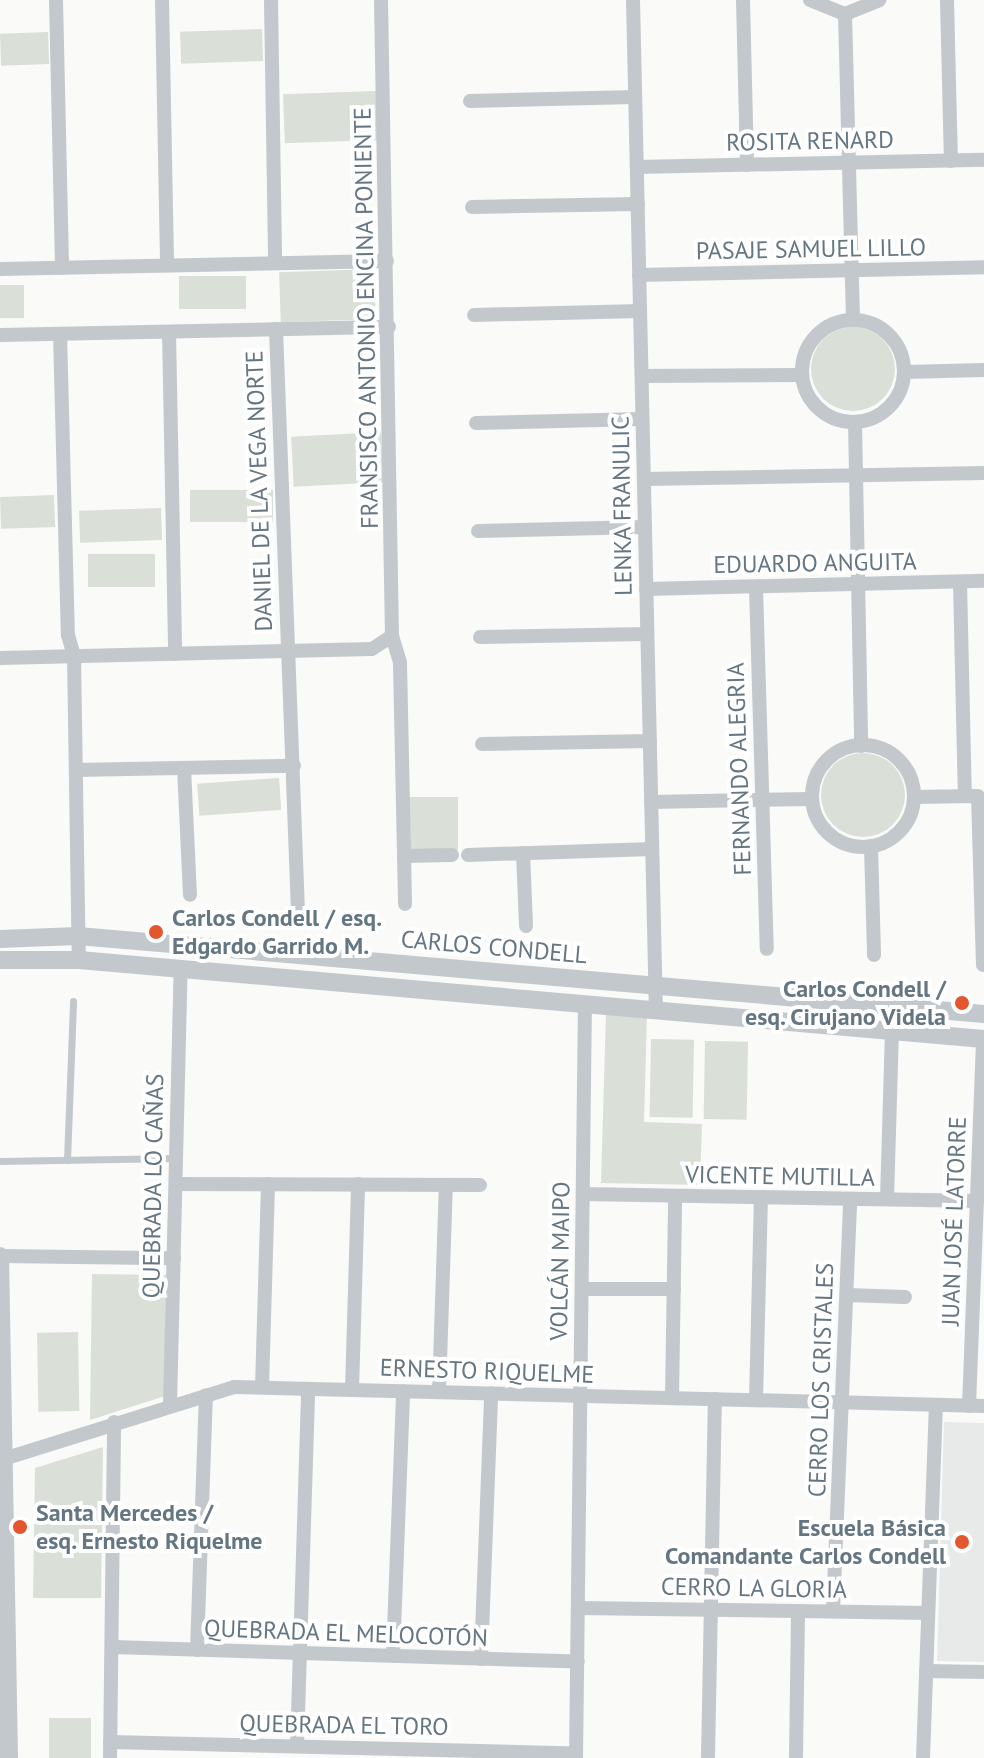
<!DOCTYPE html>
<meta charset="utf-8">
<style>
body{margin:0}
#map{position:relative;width:984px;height:1758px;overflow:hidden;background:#fafaf8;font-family:"PT Sans",sans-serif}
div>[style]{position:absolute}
.built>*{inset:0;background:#e8e9e9}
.green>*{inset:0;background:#dadfd7;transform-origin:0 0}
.round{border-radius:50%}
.service>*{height:7px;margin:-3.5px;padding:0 3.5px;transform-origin:3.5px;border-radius:3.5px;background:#c3c8cc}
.minor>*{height:14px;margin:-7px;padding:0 7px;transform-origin:7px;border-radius:7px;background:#c3c8cc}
.minor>.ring{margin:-7px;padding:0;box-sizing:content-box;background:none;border:14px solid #c3c8cc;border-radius:50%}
.tertiary>*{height:18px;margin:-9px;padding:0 9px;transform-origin:9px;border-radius:9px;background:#c3c8cc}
.dots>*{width:22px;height:22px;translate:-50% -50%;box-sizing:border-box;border:4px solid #fff;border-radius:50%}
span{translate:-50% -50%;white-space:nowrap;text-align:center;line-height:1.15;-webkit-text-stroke:8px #fff;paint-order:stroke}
.street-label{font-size:24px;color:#657683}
.poi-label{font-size:24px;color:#657683;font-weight:700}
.left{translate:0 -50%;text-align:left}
.right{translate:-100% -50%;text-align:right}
</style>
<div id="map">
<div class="built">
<div style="clip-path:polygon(944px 1422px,984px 1423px,984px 1662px,937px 1661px)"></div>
</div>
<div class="green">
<div style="left:262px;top:29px;width:32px;height:82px;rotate:88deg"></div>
<div style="left:48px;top:32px;width:32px;height:48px;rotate:88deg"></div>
<div style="left:377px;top:91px;width:49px;height:94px;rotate:88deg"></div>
<div style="left:374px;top:269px;width:50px;height:95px;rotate:88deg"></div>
<div style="left:246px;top:276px;width:33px;height:67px;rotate:90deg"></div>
<div style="left:0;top:285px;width:24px;height:33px"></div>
<div class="round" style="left:811px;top:327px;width:84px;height:84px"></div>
<div style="left:381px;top:432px;width:50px;height:90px;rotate:87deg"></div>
<div style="left:273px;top:490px;width:32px;height:83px;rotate:90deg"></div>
<div style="left:54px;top:495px;width:32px;height:54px;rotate:88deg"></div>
<div style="left:161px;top:508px;width:32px;height:82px;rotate:88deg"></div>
<div style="left:155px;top:554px;width:33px;height:67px;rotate:90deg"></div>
<div class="round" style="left:821px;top:753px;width:84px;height:84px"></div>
<div style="left:279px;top:778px;width:32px;height:82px;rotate:86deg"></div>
<div style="left:458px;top:797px;width:53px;height:51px;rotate:90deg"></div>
<div style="clip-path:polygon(606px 1013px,647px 1014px,644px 1122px,702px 1124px,700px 1185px,601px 1183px)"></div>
<div style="left:651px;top:1039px;width:43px;height:78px;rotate:1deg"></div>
<div style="left:705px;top:1041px;width:43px;height:78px;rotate:1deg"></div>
<div style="clip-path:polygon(92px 1274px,166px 1275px,165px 1396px,90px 1420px)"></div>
<div style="left:78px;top:1332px;width:79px;height:41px;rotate:89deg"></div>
<div style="clip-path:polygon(103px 1447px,101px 1598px,33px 1598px,35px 1468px)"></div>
<div style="left:49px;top:1718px;width:42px;height:40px"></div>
</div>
<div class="service">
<div style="left:67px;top:1160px;width:159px;rotate:-87.8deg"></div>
<div style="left:0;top:1161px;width:176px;rotate:-1deg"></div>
</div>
<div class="minor">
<div style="left:56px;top:0;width:268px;rotate:88.7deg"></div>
<div style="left:162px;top:0;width:265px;rotate:88.9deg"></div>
<div style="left:271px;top:0;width:263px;rotate:89.1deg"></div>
<div style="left:381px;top:0;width:636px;rotate:89.01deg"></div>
<div style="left:392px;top:636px;width:28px;rotate:73deg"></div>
<div style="left:400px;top:663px;width:241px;rotate:88.8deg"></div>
<div style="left:633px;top:0;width:1010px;rotate:88.7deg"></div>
<div style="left:743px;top:0;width:165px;rotate:88.6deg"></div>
<div style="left:810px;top:0;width:38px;rotate:22deg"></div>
<div style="left:845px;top:14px;width:37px;rotate:-22deg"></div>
<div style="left:947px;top:0;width:161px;rotate:88.6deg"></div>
<div style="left:845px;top:14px;width:306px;rotate:88.5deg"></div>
<div style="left:470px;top:101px;width:165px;rotate:-1.4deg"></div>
<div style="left:637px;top:167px;width:347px;rotate:-1.2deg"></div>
<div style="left:472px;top:207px;width:166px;rotate:-1deg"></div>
<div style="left:0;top:269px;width:387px;rotate:-1.2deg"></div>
<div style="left:639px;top:275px;width:345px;rotate:-1.3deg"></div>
<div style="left:474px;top:315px;width:166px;rotate:-1.4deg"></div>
<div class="ring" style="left:802px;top:320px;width:88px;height:88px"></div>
<div style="left:276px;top:329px;width:582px;rotate:87.84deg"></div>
<div style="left:169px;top:332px;width:322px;rotate:88.9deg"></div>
<div style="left:60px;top:334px;width:301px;rotate:88.5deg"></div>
<div style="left:68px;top:635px;width:22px;rotate:74deg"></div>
<div style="left:74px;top:656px;width:304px;rotate:89.1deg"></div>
<div style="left:0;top:335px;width:389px;rotate:-1.2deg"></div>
<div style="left:904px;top:372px;width:80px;rotate:-1.4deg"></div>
<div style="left:642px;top:376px;width:160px;rotate:-0.4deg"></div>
<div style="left:855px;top:422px;width:324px;rotate:88.9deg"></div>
<div style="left:476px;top:423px;width:166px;rotate:-1.4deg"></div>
<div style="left:644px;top:479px;width:340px;rotate:-1deg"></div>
<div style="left:478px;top:531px;width:167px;rotate:-1.4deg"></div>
<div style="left:960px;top:582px;width:214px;rotate:88.7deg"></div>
<div style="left:756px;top:587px;width:362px;rotate:88.3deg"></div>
<div style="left:646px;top:589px;width:338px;rotate:-1.4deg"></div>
<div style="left:480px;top:637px;width:167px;rotate:-1deg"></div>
<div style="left:0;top:658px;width:372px;rotate:-1.4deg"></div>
<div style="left:372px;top:649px;width:24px;rotate:-33deg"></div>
<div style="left:482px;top:744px;width:168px;rotate:-1deg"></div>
<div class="ring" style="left:812px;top:745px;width:88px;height:88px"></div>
<div style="left:184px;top:768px;width:127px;rotate:87.3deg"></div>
<div style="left:76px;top:770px;width:218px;rotate:-1.1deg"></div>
<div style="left:978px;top:796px;width:169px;rotate:88.3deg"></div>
<div style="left:914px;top:797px;width:60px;rotate:-1deg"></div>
<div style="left:651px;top:802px;width:161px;rotate:-1.1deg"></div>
<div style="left:871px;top:846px;width:109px;rotate:88.4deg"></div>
<div style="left:523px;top:853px;width:73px;rotate:87.6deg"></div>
<div style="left:468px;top:855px;width:184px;rotate:-1.9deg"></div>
<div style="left:404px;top:856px;width:48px;rotate:-1.2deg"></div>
<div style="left:176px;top:1184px;width:304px;rotate:0.2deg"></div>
<div style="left:583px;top:1194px;width:394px;rotate:1deg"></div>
<div style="left:887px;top:1199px;width:168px;rotate:-88.3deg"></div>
<div style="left:0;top:1256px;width:174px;rotate:0.7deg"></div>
<div style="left:582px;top:1289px;width:92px"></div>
<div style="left:847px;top:1295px;width:58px;rotate:2deg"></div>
<div style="left:262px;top:1387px;width:203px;rotate:-88.3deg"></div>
<div style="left:352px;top:1390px;width:206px;rotate:-88.3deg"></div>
<div style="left:439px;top:1392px;width:207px;rotate:-88.1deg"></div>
<div style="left:672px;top:1398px;width:201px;rotate:-89.1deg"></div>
<div style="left:756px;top:1400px;width:203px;rotate:-88.6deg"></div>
<div style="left:170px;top:1405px;width:436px;rotate:-88.6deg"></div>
<div style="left:969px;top:1406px;width:367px;rotate:-87.8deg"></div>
<div style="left:0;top:1460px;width:245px;rotate:-17.3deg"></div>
<div style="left:234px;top:1387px;width:750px;rotate:1.45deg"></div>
<div style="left:578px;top:1608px;width:350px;rotate:0.8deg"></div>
<div style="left:833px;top:1611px;width:412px;rotate:-87.6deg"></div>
<div style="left:113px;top:1647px;width:465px;rotate:1.8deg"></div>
<div style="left:197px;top:1650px;width:255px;rotate:-88deg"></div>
<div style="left:393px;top:1656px;width:265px;rotate:-87.8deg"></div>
<div style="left:481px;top:1659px;width:266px;rotate:-87.8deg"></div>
<div style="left:926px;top:1671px;width:58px;rotate:1deg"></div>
<div style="left:110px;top:1742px;width:466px;rotate:1.4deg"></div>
<div style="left:297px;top:1746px;width:357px;rotate:-88.2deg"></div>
<div style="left:110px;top:1758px;width:336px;rotate:-89.3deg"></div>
<div style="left:576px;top:1758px;width:754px;rotate:-89.32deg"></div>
<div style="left:708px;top:1758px;width:359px;rotate:-88.9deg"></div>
<div style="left:796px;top:1758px;width:147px;rotate:-89.2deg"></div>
<div style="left:923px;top:1758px;width:353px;rotate:-87.9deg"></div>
</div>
<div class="tertiary">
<div style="left:0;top:939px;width:78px;rotate:-2.2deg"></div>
<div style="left:78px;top:936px;width:909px;rotate:4.92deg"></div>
<div style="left:0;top:960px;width:79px"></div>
<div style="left:79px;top:960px;width:908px;rotate:4.99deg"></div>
<div style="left:0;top:1256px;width:502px;rotate:88.97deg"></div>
</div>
<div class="dots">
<div style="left:156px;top:932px;background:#e4572e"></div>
<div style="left:962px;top:1003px;background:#e4572e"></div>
<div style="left:20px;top:1527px;background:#e4572e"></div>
<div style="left:962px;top:1542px;background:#e4572e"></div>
</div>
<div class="street-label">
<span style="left:810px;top:141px;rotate:-1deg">ROSITA RENARD</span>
<span style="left:811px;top:249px;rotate:-1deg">PASAJE SAMUEL LILLO</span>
<span style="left:366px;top:318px;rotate:-91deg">FRANSISCO ANTONIO ENCINA PONIENTE</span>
<span style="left:259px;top:491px;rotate:-92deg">DANIEL DE LA VEGA NORTE</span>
<span style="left:622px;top:506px;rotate:-91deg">LENKA FRANULIC</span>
<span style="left:815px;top:563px;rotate:-1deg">EDUARDO ANGUITA</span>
<span style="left:739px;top:769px;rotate:-92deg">FERNANDO ALEGRIA</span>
<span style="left:494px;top:947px;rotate:5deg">CARLOS CONDELL</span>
<span style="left:780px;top:1176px;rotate:1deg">VICENTE MUTILLA</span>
<span style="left:153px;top:1186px;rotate:-89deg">QUEBRADA LO CAÑAS</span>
<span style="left:954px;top:1221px;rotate:-88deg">JUAN JOSÉ LATORRE</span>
<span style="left:560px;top:1261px;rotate:-89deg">VOLCÁN MAIPO</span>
<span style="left:487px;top:1371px;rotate:2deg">ERNESTO RIQUELME</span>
<span style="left:821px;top:1380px;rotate:-88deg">CERRO LOS CRISTALES</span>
<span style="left:754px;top:1588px;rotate:1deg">CERRO LA GLORIA</span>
<span style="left:346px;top:1633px;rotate:2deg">QUEBRADA EL MELOCOTÓN</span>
<span style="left:344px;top:1725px;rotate:1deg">QUEBRADA EL TORO</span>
</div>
<div class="poi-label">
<span class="left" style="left:172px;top:932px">Carlos Condell / esq.<br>Edgardo Garrido M.</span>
<span class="right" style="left:946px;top:1003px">Carlos Condell /<br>esq. Cirujano Videla</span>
<span class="left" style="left:36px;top:1527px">Santa Mercedes /<br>esq. Ernesto Riquelme</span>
<span class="right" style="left:946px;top:1542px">Escuela Básica<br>Comandante Carlos Condell</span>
</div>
</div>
